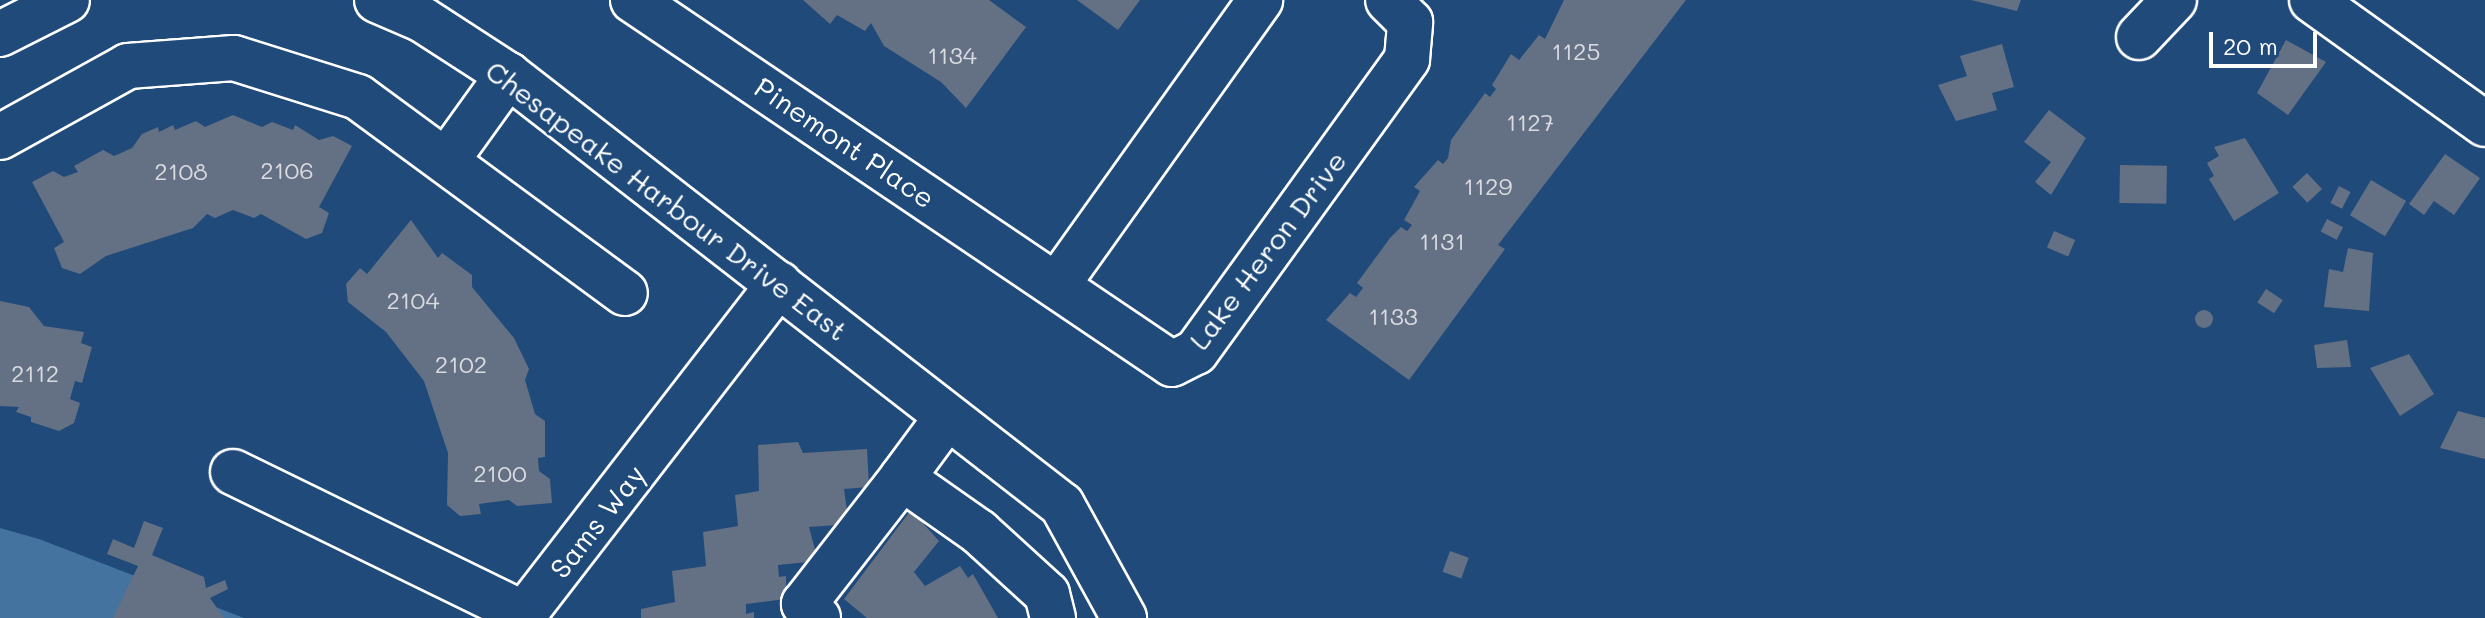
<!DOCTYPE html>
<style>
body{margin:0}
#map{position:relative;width:2485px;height:618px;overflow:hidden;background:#1f4a7a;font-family:Mali,sans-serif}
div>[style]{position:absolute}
.water>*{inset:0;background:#4473a0}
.building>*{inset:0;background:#647084;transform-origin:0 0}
.round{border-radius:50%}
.roads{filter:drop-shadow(2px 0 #fff) drop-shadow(-2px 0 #fff) drop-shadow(0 2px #fff) drop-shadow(0 -2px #fff)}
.street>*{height:44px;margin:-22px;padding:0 22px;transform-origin:22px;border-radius:22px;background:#1f4a7a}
span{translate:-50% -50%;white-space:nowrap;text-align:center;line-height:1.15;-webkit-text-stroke:6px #1f4a7a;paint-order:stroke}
.number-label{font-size:24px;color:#d8dbe0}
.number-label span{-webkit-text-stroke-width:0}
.street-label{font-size:28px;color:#fff}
.scale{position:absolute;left:2209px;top:32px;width:108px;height:36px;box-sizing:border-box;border:4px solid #fff;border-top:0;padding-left:10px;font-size:24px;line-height:28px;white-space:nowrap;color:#fff;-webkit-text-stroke:6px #1f4a7a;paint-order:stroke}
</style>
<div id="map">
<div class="water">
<div style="clip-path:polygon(0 528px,39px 539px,244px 618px,0 618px)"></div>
</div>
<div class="building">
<div style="clip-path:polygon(803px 0,989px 0,1026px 27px,966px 108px,941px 82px,884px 46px,871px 23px,865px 31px,837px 15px,830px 24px)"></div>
<div style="clip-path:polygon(1077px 0,1140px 0,1118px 30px)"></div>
<div style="clip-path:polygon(1564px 0,1686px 0,1498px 245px,1505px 249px,1409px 380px,1326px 320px,1350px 293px,1356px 297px,1363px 288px,1357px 283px,1390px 238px,1401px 227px,1407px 231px,1412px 225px,1404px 220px,1420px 191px,1414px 187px,1438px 160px,1443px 164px,1448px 158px,1451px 140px,1485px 93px,1490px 97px,1496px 89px,1492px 85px,1511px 54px,1519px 60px,1539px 35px,1545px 39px)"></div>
<div style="clip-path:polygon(1971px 0,2021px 0,2017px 11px)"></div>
<div style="clip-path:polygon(2286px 40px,2326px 62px,2288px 115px,2257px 93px)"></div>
<div style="clip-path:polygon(2002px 44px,2014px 87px,1992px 93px,1997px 110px,1956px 121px,1938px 85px,1967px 76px,1960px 56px)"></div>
<div style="clip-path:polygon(2049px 110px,2086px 138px,2051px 195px,2035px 182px,2051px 162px,2024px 142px)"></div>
<div style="clip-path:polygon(233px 115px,262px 127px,272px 122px,293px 130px,295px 125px,319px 140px,333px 136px,352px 146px,319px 207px,329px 213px,322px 233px,306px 239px,261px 214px,254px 218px,233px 210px,215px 218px,207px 214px,193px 228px,106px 256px,80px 274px,62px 268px,54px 248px,64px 242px,32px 182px,53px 171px,64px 177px,78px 172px,74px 166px,103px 150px,114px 156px,132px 148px,142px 134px,158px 127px,159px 132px,173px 125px,175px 130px,196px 121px,205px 127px)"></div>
<div style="clip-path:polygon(2245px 138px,2279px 193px,2234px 221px,2209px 179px,2214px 176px,2207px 163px,2219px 156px,2214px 147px)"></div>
<div style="clip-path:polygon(2445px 154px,2480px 178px,2454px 215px,2434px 201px,2424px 215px,2409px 204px)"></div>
<div style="left:2120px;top:165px;width:47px;height:38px;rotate:1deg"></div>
<div style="left:2307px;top:173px;width:22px;height:20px;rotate:47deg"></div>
<div style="left:2371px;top:180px;width:41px;height:41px;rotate:31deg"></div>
<div style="left:2339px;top:186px;width:13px;height:19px;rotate:27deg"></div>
<div style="left:2327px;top:219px;width:18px;height:14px;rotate:27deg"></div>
<div style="clip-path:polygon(411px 220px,438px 258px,442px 253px,472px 275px,472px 287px,514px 338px,529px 369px,525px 380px,535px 414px,545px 421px,545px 457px,538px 458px,539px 471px,550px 479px,552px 503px,517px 506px,509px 500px,479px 504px,481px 514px,460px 516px,447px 505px,448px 453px,424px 381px,386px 332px,348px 302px,346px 284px,360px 268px,367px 274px)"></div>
<div style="left:2054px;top:231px;width:23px;height:18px;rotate:23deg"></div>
<div style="clip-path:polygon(2348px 248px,2373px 253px,2369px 311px,2324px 307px,2329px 269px,2343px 272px)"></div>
<div style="left:2266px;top:289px;width:20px;height:16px;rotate:33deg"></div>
<div style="clip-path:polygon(0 301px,29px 307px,44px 326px,84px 332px,81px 343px,92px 347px,82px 383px,75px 381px,70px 399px,80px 403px,74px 423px,59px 431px,31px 422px,31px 417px,16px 412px,19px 407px,0 406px)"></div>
<div class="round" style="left:2195px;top:310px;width:18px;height:18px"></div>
<div style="clip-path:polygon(2347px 340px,2351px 367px,2317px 368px,2314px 345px)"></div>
<div style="clip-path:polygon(2409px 354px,2434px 394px,2400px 416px,2370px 368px)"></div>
<div style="clip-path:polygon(2458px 411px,2485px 418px,2485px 459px,2440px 448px)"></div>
<div style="clip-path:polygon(798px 442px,803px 453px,867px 449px,869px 487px,844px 489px,849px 524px,809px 527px,818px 561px,778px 565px,779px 577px,786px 576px,786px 599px,746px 604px,746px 614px,754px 612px,754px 618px,641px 618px,641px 609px,675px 602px,672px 571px,706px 566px,703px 532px,738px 526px,735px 495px,759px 491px,758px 445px)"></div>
<div style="clip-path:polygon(911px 510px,939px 541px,914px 572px,925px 586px,960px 566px,968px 578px,973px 574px,998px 618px,867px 618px,844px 599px)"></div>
<div style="clip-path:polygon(144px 521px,163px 528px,152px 555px,204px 577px,206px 588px,225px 580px,228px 589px,210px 598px,224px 618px,113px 618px,138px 566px,107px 554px,113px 539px,134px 548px)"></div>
<div style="left:1450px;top:551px;width:20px;height:22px;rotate:20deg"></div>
</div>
<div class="roads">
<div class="street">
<div style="left:377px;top:0;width:50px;rotate:23.5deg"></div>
<div style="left:423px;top:20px;width:101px;rotate:32.9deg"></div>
<div style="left:508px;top:75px;width:701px;rotate:37.82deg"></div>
<div style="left:1062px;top:505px;width:129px;rotate:61.2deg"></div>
<div style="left:633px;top:0;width:650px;rotate:34.03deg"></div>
<div style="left:1172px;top:364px;width:27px;rotate:-27deg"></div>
<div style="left:1196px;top:352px;width:361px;rotate:-54.2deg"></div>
<div style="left:1407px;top:59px;width:37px;rotate:-85deg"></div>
<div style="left:1410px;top:22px;width:31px;rotate:-135deg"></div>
<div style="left:2312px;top:0;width:213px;rotate:35.6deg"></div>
<div style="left:0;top:34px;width:75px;rotate:-26.9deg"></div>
<div style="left:2139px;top:37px;width:51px;rotate:-46.6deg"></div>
<div style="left:0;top:137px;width:146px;rotate:-29deg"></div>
<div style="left:128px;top:66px;width:106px;rotate:-4.3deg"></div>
<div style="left:234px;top:58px;width:130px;rotate:17.5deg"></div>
<div style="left:358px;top:97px;width:331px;rotate:36.3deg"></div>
<div style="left:447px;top:160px;width:105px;rotate:-54.3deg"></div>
<div style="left:1057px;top:285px;width:350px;rotate:-54.5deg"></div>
<div style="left:947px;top:417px;width:76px;rotate:126.4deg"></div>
<div style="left:902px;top:478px;width:94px;rotate:35deg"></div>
<div style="left:979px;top:532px;width:92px;rotate:42.4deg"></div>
<div style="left:1047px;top:594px;width:25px;rotate:76deg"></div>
<div style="left:233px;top:472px;width:324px;rotate:26deg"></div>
<div style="left:524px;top:614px;width:417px;rotate:-52.3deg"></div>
<div style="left:818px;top:618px;width:20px;rotate:-135deg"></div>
<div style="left:804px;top:604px;width:160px;rotate:-52.1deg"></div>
</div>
</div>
<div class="number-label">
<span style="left:1576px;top:51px">1125</span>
<span style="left:952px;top:55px">1134</span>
<span style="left:1530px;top:122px">1127</span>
<span style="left:287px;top:170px">2106</span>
<span style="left:181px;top:171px">2108</span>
<span style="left:1488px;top:186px">1129</span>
<span style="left:1442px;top:241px">1131</span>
<span style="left:413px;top:300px">2104</span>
<span style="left:1393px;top:316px">1133</span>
<span style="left:461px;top:364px">2102</span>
<span style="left:35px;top:373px">2112</span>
<span style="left:500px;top:473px">2100</span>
</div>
<div class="street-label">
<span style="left:845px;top:142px;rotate:34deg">Pinemont Place</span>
<span style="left:667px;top:200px;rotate:37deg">Chesapeake Harbour Drive East</span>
<span style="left:1267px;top:250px;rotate:-53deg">Lake Heron Drive</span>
<span style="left:597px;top:521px;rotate:-52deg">Sams Way</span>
</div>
<div class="scale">20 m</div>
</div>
